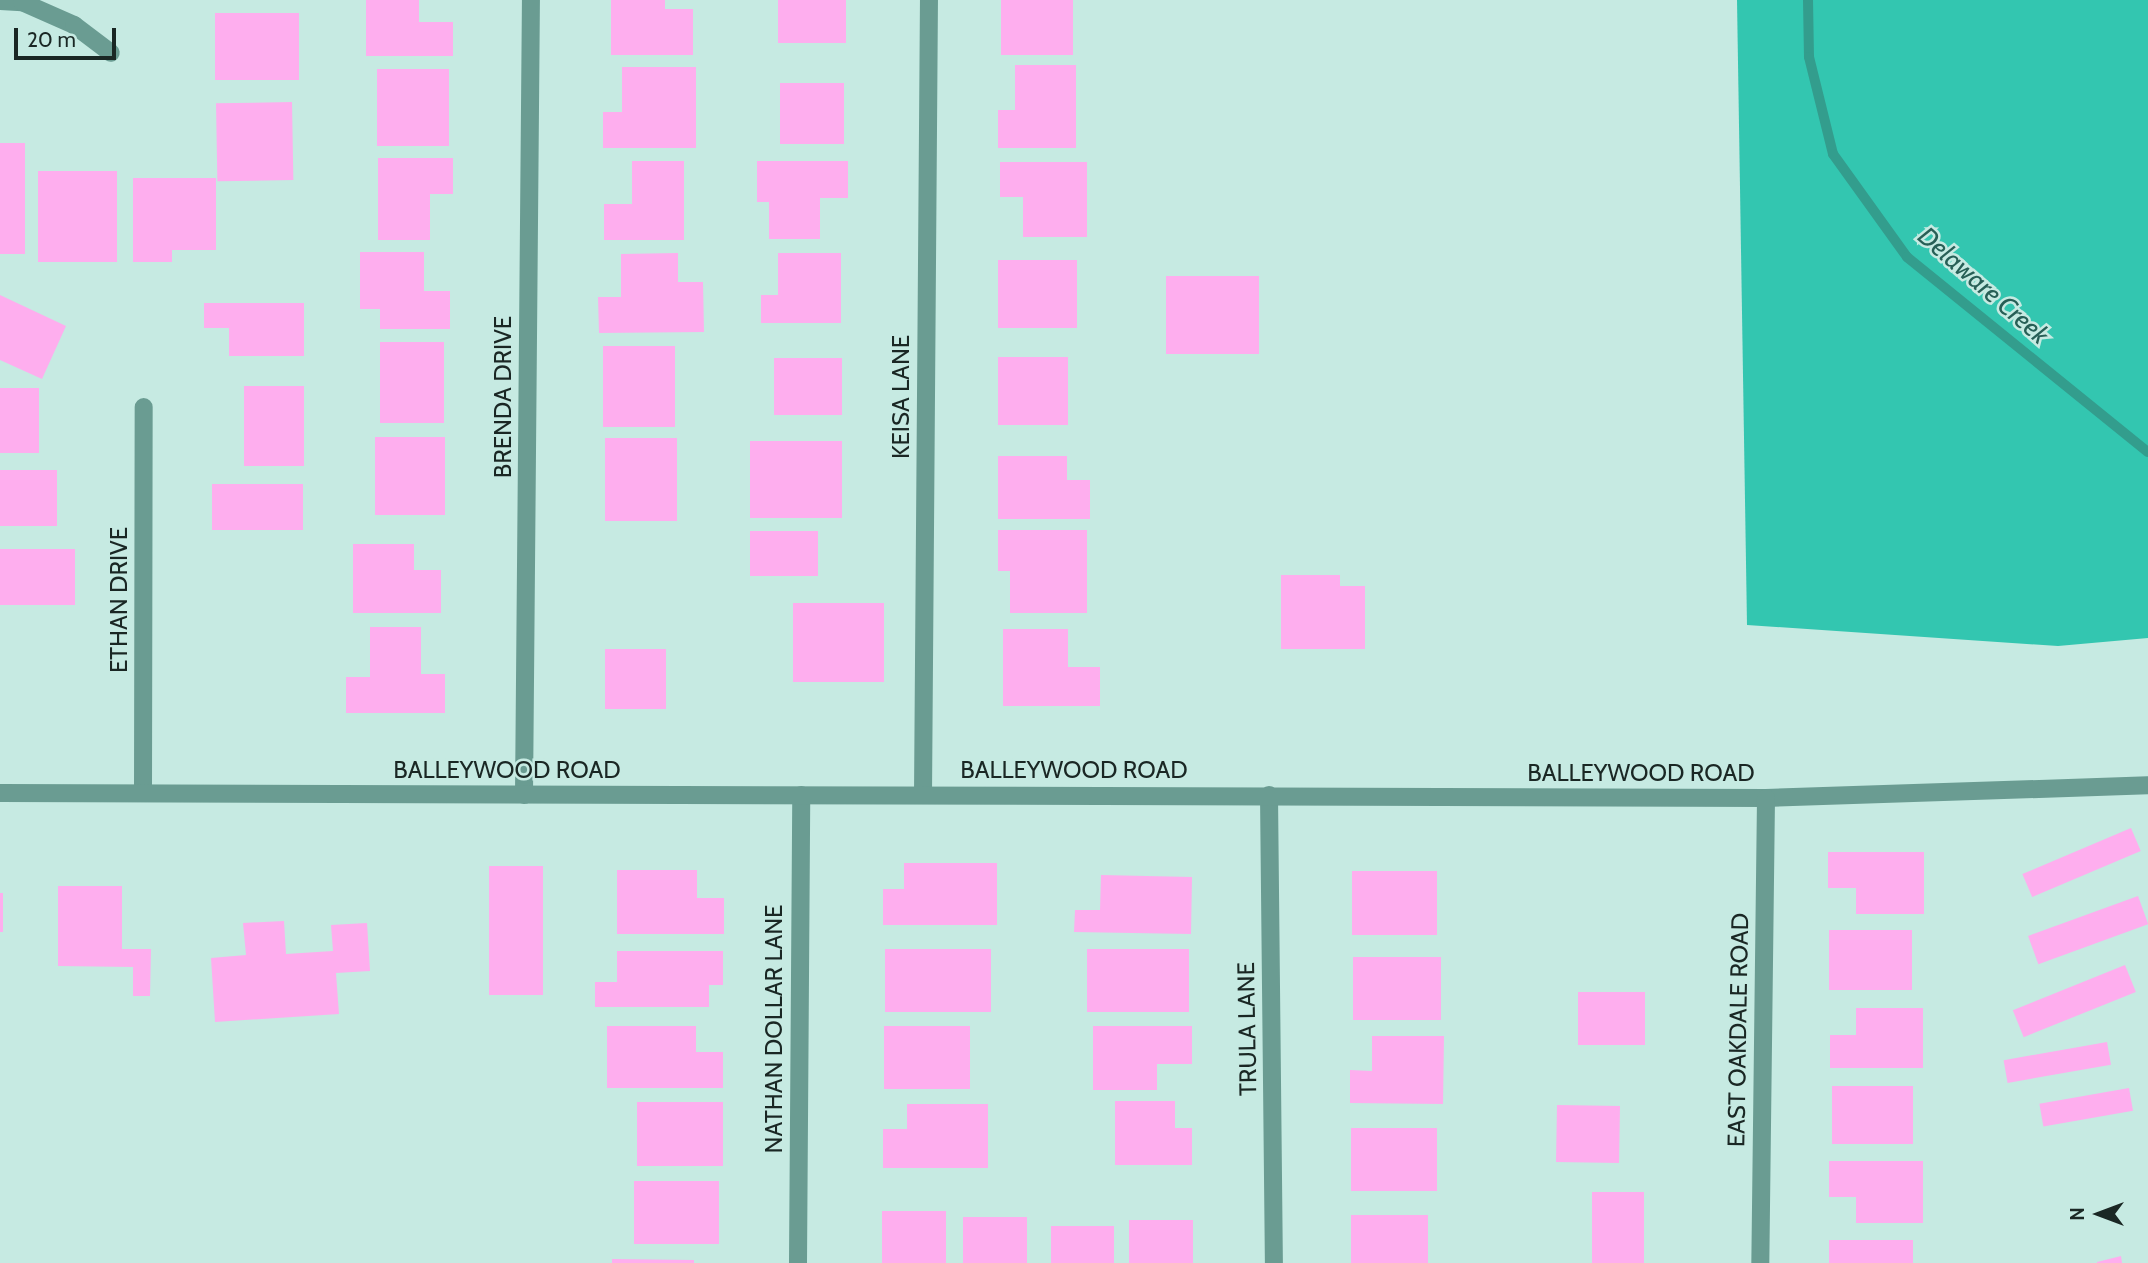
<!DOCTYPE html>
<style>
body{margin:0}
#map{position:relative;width:2148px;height:1263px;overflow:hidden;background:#c6eae2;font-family:Cabin,sans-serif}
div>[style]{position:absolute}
.forest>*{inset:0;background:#33c6b0}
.stream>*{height:10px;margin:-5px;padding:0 5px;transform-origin:5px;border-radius:5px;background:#339d8d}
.building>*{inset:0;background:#feaeee;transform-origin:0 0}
.minor>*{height:18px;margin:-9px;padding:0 9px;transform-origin:9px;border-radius:9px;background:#6a9c92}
.tertiary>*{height:18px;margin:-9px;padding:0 9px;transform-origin:9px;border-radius:9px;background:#6a9c92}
span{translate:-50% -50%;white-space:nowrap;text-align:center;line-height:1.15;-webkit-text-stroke:5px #c6eae2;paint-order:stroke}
.street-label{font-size:24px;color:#1a2724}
.water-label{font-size:26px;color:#275f56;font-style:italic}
.north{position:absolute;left:2064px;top:1179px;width:70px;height:70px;-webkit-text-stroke:5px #c6eae2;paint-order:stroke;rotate:270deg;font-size:19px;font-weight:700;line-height:28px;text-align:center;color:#1a2724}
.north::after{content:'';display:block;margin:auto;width:24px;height:32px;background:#1a2724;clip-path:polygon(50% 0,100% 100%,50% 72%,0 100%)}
.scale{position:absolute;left:14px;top:28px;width:102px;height:32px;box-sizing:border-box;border:4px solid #1a2724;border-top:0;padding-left:9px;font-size:21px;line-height:24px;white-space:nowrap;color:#1a2724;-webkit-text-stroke:5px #c6eae2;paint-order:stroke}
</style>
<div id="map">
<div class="forest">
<div style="clip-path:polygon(1737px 0,2148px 0,2148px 638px,2058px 646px,1747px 625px)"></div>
</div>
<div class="stream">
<div style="left:1808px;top:0;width:57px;rotate:89deg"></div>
<div style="left:1809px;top:57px;width:100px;rotate:76.1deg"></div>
<div style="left:1833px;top:154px;width:127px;rotate:54.3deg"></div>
<div style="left:1907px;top:257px;width:310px;rotate:39deg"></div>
</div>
<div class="building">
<div style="clip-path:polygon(366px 0,419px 0,419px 22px,453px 22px,453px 56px,366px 56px)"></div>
<div style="clip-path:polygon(611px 0,665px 0,665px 9px,693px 9px,693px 55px,611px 55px)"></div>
<div style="left:778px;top:0;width:68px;height:43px"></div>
<div style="left:1001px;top:0;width:72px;height:55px"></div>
<div style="left:215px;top:13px;width:84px;height:67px"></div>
<div style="clip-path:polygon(1015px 65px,1076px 65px,1076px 148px,998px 148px,998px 110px,1015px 110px)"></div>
<div style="clip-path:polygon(622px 67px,696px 67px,696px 148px,603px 148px,603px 112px,622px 112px)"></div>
<div style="left:377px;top:69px;width:72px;height:77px"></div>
<div style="left:780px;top:83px;width:64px;height:61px"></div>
<div style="left:292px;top:102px;width:78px;height:76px;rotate:89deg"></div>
<div style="left:0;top:143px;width:25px;height:111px"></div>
<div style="clip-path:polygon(378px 158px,453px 158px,453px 194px,430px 194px,430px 240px,378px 240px)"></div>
<div style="clip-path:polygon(632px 161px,684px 161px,684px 240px,604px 240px,604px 204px,632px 204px)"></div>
<div style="clip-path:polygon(757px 161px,848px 161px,848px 198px,820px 198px,820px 239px,769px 239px,769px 202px,757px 202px)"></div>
<div style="clip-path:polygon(1000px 162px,1087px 162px,1087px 237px,1023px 237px,1023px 197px,1000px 197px)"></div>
<div style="left:38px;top:171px;width:79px;height:91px"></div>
<div style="clip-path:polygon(133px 178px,216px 178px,216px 250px,172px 250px,172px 262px,133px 262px)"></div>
<div style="clip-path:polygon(360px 252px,424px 252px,424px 291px,450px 291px,450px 329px,380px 329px,380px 309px,360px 309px)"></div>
<div style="clip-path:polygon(678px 253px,678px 282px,703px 282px,704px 332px,599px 333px,598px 297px,621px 297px,621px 254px)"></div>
<div style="clip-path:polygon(778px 253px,841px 253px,841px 323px,761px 323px,761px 295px,778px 295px)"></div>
<div style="left:998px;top:260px;width:79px;height:68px"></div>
<div style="left:1166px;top:276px;width:93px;height:78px"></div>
<div style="clip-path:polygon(0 295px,66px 326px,42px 379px,0 360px)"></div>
<div style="clip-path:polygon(204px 303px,304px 303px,304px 356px,229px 356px,229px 328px,204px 328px)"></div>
<div style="left:380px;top:342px;width:64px;height:81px"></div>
<div style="left:603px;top:346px;width:72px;height:81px"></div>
<div style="left:998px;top:357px;width:70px;height:68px"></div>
<div style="left:774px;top:358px;width:68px;height:57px"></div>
<div style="left:244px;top:386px;width:60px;height:80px"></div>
<div style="left:0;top:388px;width:39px;height:65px"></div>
<div style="left:375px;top:437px;width:70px;height:78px"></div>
<div style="left:605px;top:438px;width:72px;height:83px"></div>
<div style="left:750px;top:441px;width:92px;height:77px"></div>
<div style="clip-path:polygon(998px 456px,1067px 456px,1067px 480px,1090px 480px,1090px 519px,998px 519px)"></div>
<div style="left:0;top:470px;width:57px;height:56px"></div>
<div style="left:212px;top:484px;width:91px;height:46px"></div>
<div style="clip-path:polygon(998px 530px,1087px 530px,1087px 613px,1010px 613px,1010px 571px,998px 571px)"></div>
<div style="left:750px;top:531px;width:68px;height:45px"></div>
<div style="clip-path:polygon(353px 544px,414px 544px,414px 570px,441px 570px,441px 613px,353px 613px)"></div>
<div style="left:0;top:549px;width:75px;height:56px"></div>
<div style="clip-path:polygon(1281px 575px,1340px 575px,1340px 586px,1365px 586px,1365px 649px,1281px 649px)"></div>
<div style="left:793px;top:603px;width:91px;height:79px"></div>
<div style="clip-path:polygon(370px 627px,421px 627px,421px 674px,445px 674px,445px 713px,346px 713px,346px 677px,370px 677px)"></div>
<div style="clip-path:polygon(1003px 629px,1068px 629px,1068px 667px,1100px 667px,1100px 706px,1003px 706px)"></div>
<div style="left:605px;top:649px;width:61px;height:60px"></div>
<div style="left:2131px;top:828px;width:25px;height:118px;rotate:67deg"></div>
<div style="clip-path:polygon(1828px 852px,1924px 852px,1924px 914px,1856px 914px,1856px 888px,1828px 888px)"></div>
<div style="clip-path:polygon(904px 863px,997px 863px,997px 925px,883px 925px,883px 889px,904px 889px)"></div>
<div style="left:489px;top:866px;width:54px;height:129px"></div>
<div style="clip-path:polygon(617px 870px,697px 870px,697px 898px,724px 898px,724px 934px,617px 934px)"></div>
<div style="left:1352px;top:871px;width:85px;height:64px"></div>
<div style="clip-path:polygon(1101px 875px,1192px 877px,1191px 934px,1074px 932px,1075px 910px,1100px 910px)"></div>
<div style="clip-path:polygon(58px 886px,122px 886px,122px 949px,151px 949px,150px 996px,133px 996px,133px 967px,58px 966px)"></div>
<div style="left:0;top:893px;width:3px;height:39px"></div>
<div style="left:2138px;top:896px;width:30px;height:117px;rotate:70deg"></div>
<div style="clip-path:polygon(284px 921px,286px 954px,333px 951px,331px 925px,367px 923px,370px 971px,336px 973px,339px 1014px,215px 1022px,211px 958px,246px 955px,243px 923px)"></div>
<div style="left:1829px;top:930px;width:83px;height:60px"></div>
<div style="left:885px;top:949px;width:106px;height:63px"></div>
<div style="left:1087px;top:949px;width:102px;height:63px"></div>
<div style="clip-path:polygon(617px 951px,723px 951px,723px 985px,709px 985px,709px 1007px,595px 1007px,595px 982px,617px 982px)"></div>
<div style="left:1353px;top:957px;width:88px;height:63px"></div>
<div style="left:2125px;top:965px;width:29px;height:121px;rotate:68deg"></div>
<div style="left:1578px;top:992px;width:67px;height:53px"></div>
<div style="clip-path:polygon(1856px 1008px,1923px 1008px,1923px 1068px,1830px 1068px,1830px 1035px,1856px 1035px)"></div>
<div style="clip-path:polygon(607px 1026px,696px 1026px,696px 1052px,723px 1052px,723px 1088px,607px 1088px)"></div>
<div style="left:884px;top:1026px;width:86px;height:63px"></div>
<div style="clip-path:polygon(1093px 1026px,1192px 1026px,1192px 1064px,1157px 1064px,1157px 1090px,1093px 1090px)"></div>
<div style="clip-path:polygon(1372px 1036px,1444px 1036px,1443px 1104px,1350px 1103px,1350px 1070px,1372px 1071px)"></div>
<div style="left:2107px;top:1042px;width:23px;height:105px;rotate:80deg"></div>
<div style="left:1832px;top:1086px;width:81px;height:58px"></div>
<div style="left:2129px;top:1088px;width:23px;height:91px;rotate:80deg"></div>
<div style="clip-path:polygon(1115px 1101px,1175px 1101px,1175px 1128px,1192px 1128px,1192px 1165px,1115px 1165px)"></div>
<div style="left:637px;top:1102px;width:86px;height:64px"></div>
<div style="clip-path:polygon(907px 1104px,988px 1104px,988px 1168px,883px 1168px,883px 1129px,907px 1129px)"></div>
<div style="left:1557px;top:1105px;width:63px;height:57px;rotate:1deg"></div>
<div style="left:1351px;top:1128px;width:86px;height:63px"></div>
<div style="clip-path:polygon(1829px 1161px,1923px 1161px,1923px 1223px,1856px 1223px,1856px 1197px,1829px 1197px)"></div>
<div style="left:634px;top:1181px;width:85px;height:63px"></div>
<div style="left:1592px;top:1192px;width:52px;height:71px"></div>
<div style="left:882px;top:1211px;width:64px;height:52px"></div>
<div style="left:1351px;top:1215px;width:77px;height:48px"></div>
<div style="left:963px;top:1217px;width:64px;height:46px"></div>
<div style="left:1129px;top:1220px;width:64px;height:43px"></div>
<div style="left:1051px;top:1226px;width:63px;height:37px"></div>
<div style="left:1829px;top:1240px;width:84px;height:23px"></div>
<div style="clip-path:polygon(2121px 1256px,2122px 1263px,2097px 1263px,2097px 1262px)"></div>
<div style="clip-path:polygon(612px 1259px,694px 1260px,694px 1263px,612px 1263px)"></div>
</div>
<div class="minor">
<div style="left:0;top:1px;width:22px;rotate:3deg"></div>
<div style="left:22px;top:2px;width:57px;rotate:23.9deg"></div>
<div style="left:74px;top:25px;width:46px;rotate:37.1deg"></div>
<div style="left:143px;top:793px;width:386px;rotate:-89.9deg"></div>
<div style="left:524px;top:795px;width:795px;rotate:-89.5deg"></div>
<div style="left:923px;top:795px;width:795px;rotate:-89.57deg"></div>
<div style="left:1269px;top:795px;width:468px;rotate:89.4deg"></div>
<div style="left:1766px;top:798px;width:382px;rotate:-1.9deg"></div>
<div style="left:798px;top:1263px;width:468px;rotate:-89.6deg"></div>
</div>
<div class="tertiary">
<div style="left:0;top:793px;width:1766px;rotate:0.16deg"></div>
<div style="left:1766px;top:798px;width:465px;rotate:90.7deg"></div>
</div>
<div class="street-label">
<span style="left:503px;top:397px;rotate:-90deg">BRENDA DRIVE</span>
<span style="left:901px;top:397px;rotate:-90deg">KEISA LANE</span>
<span style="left:119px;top:600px;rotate:-90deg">ETHAN DRIVE</span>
<span style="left:507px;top:770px">BALLEYWOOD ROAD</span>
<span style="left:1074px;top:770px">BALLEYWOOD ROAD</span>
<span style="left:1641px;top:773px">BALLEYWOOD ROAD</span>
<span style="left:774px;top:1029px;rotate:-90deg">NATHAN DOLLAR LANE</span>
<span style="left:1247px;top:1029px;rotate:-91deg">TRULA LANE</span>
<span style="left:1738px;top:1030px;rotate:-89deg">EAST OAKDALE ROAD</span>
</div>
<div class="water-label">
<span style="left:1983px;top:286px;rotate:41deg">Delaware Creek</span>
</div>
<div class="north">N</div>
<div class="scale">20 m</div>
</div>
